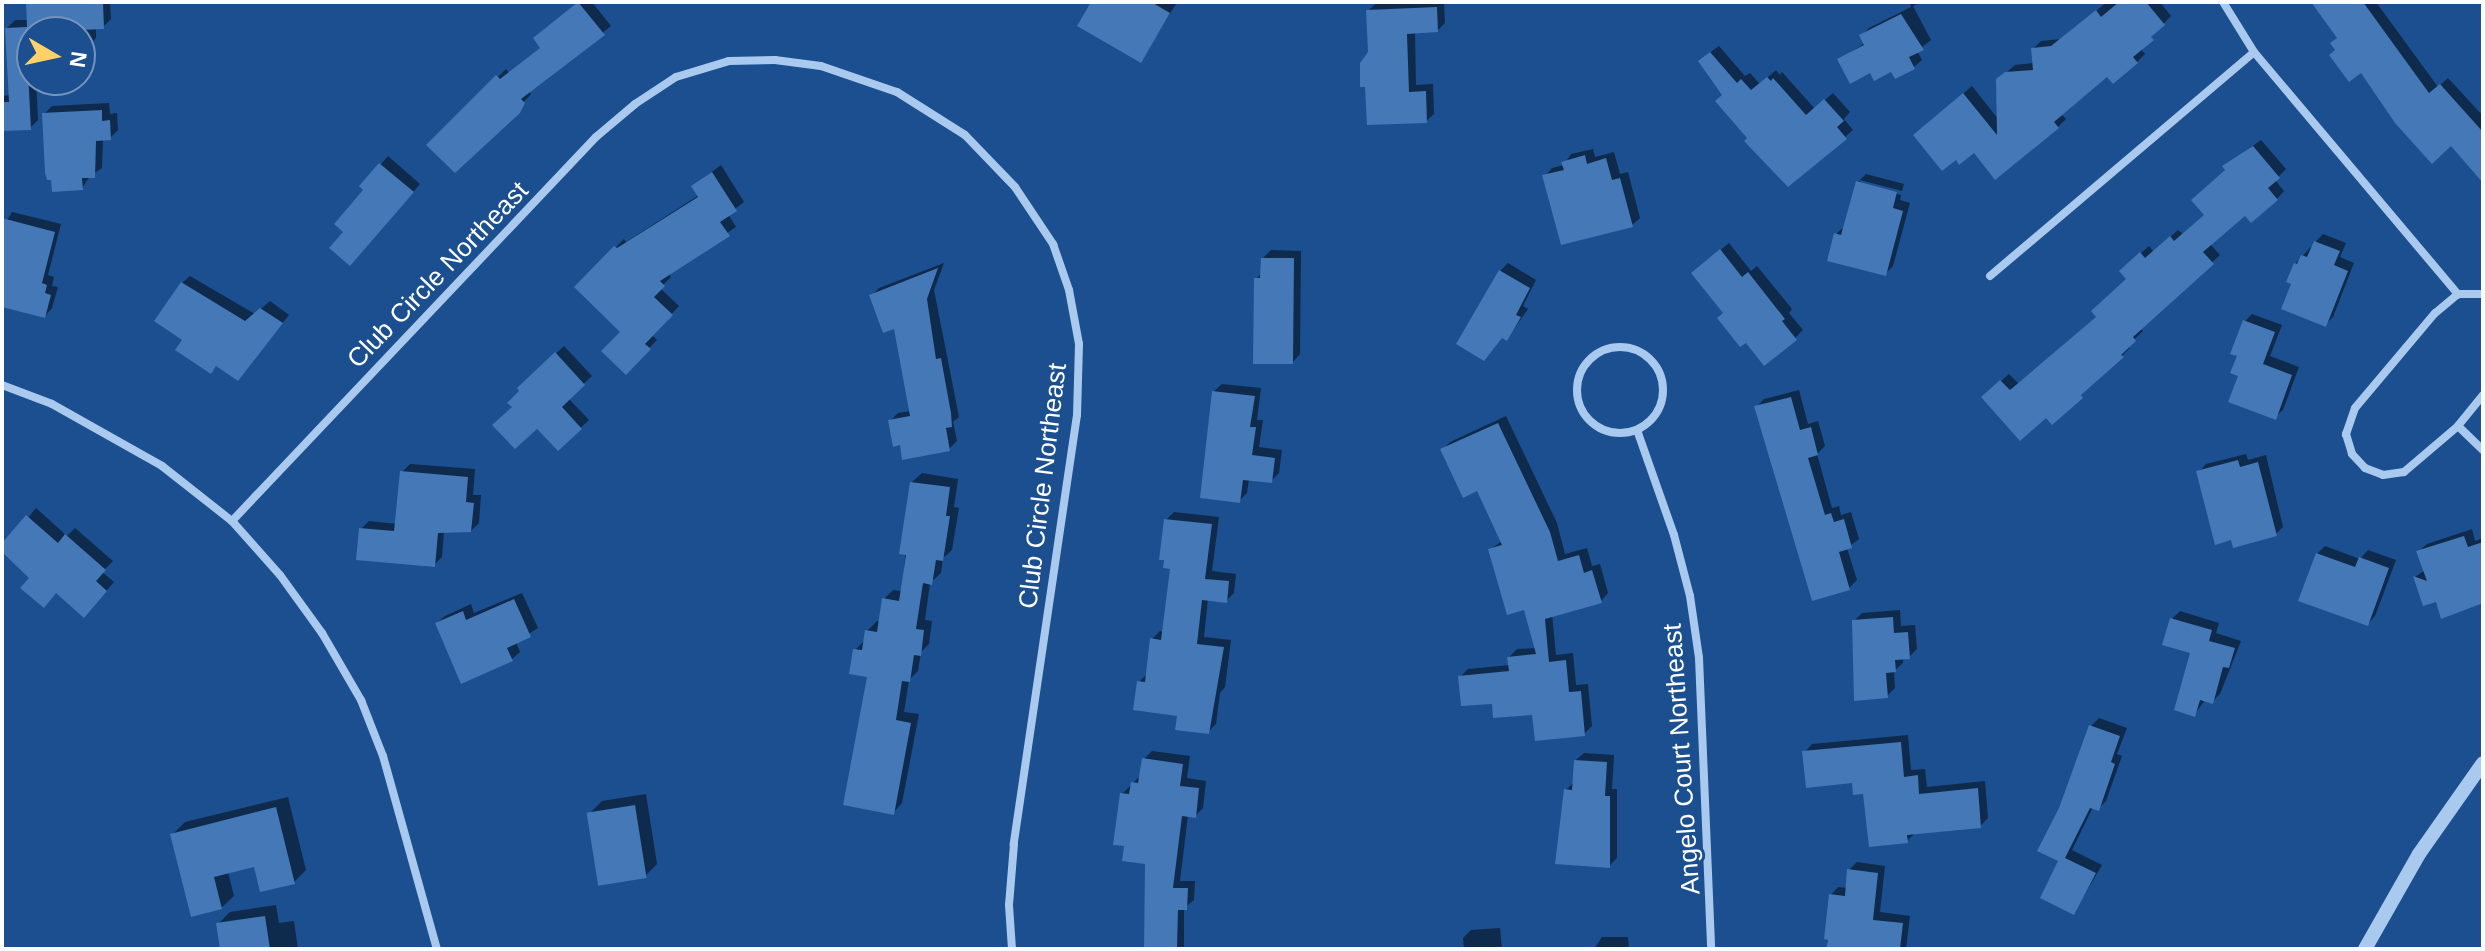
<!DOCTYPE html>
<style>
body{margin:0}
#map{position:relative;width:2485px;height:951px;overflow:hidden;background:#1b4f8f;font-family:Helvetica,sans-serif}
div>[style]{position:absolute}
.shadow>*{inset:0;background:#0007}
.building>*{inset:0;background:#4478b7;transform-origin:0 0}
.minor>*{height:8px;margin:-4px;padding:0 4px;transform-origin:4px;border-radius:4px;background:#a9c9ee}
.minor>.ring{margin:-4px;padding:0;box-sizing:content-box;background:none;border:8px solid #a9c9ee;border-radius:50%}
.tertiary>*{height:14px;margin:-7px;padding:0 7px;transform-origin:7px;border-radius:7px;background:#a9c9ee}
span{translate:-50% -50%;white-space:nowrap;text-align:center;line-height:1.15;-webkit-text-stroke:6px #1b4f8f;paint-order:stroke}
.street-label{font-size:26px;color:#fff}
.frame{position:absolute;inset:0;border:4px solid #fff;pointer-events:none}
.north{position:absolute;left:16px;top:16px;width:80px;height:80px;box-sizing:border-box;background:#1b4f8f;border:2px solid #7695bc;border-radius:50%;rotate:99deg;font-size:22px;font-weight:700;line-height:32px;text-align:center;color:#fff}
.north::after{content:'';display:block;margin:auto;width:28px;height:36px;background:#ffd166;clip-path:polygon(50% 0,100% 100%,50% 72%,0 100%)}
</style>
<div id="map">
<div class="shadow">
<div style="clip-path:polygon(28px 2px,110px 2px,111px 19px,103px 27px,96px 27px,96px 38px,88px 46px,80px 46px,80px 32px,32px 32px,32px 80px,36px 80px,38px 120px,30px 128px,2px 129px,2px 96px,11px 95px,7px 28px,15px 20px,29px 20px)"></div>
<div style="clip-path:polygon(580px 2px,592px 2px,611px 26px,528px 91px,531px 94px,483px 147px,429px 145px,506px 69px,509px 73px,542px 47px,543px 31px)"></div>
<div style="clip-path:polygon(1093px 2px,1172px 2px,1176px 4px,1141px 60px)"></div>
<div style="clip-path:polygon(1444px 2px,1445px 23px,1437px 31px,1415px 31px,1416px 85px,1433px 84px,1434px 114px,1426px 121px,1370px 53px,1368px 11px,1376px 3px)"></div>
<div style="clip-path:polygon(1909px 2px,1922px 2px,1913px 6px,1931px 40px,1917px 51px,1922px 60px,1914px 67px,1896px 77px,1892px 69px,1871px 71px,1839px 60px,1865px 43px,1861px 36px,1869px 28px,1911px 7px)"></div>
<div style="clip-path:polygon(2107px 2px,2160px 2px,2171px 16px,2140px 48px,2145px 54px,2137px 62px,2113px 81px,2108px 74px,2061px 114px,2066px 119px,2058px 127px,1995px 177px,1974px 151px,1924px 127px,1972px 86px,1999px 120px,1998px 80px,2015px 65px,2035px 63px,2033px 49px,2041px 41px,2061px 39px)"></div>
<div style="clip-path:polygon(2312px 2px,2376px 2px,2438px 87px,2448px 78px,2483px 116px,2483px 163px,2451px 144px,2337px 50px,2338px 37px)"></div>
<div style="clip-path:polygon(1719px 46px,1745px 76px,1750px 73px,1760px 84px,1776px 70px,1780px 75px,1782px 72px,1815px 109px,1833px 93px,1850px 112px,1844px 119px,1853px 130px,1845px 137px,1750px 138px,1725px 95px,1708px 54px)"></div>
<div style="clip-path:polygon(109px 103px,110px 114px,117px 113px,118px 130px,110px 138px,103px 139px,102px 168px,90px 176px,82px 188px,44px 114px,52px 106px)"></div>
<div style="clip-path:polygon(2261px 140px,2286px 169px,2275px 180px,2284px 191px,2277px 199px,2245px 213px,2210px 244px,2220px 255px,2140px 328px,2143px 331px,2127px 346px,2130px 348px,2052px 422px,2046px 415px,1984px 397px,2009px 374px,2019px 384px,2099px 317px,2129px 279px,2121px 271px,2149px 246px,2154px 252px,2178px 230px,2183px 234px,2206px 215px,2227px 169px,2225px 166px)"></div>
<div style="clip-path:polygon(1593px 149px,1595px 157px,1614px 152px,1620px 174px,1628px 172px,1640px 218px,1632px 225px,1545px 176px,1552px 168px,1564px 165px,1571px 154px)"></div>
<div style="clip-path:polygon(388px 156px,420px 184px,358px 256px,345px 232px,366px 190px,362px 186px)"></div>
<div style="clip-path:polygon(721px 165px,744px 202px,728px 214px,736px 227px,668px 273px,671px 277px,660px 288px,679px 306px,652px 335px,657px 340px,626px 372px,623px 332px,577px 287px,624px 239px,626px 242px,699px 195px,693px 186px)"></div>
<div style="clip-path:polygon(1866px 174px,1904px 184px,1902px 191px,1860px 180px,1860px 184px,1901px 195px,1900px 200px,1910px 203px,1893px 266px,1885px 274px,1836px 234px,1844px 227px,1858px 182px)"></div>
<div style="clip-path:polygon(12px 212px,61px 224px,48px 275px,54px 277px,52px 286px,58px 287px,52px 308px,45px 316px,2px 305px,2px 229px)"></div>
<div style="clip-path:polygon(2323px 234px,2346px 243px,2340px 257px,2354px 263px,2333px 317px,2325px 325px,2294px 283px,2295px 264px)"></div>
<div style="clip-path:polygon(1729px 243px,1751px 271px,1757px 266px,1792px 309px,1789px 313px,1803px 330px,1795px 338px,1746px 340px,1725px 313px,1701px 266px)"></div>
<div style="clip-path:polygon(1271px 250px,1301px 251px,1300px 354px,1293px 362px,1256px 279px,1263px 272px,1263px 258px)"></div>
<div style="clip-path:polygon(944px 263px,934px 290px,959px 417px,953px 422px,957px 441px,949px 449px,901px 443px,890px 421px,898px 413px,911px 411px,895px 326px,871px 296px,879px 288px)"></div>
<div style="clip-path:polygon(1508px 263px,1536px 280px,1523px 306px,1528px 309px,1507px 339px,1500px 271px)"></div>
<div style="clip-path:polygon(190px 276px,255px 314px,270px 301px,289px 315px,245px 371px,217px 365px,210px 372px,185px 340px,182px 283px)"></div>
<div style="clip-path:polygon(2252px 314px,2282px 325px,2270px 356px,2299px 367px,2283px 410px,2275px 417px,2240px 375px,2244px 322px)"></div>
<div style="clip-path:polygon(564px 346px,592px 376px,568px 398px,589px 420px,558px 449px,514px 407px,522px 391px,519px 388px)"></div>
<div style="clip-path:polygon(1222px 384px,1261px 388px,1257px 420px,1263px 420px,1259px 447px,1282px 450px,1279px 473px,1271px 481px,1249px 479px,1247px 493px,1239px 501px,1214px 391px)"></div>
<div style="clip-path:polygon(1799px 390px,1808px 424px,1818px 421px,1825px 446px,1817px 454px,1832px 508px,1839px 506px,1841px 515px,1851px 512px,1859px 539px,1847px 548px,1857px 580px,1849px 588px,1756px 407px,1764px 399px)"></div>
<div style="clip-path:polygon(1506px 416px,1557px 523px,1565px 554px,1587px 548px,1592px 566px,1600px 564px,1608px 593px,1601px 601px,1552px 614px,1556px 655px,1573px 653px,1576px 685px,1588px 684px,1592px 726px,1584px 734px,1534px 713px,1493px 701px,1460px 677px,1468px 669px,1510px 665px,1509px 657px,1517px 649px,1536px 648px,1525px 608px,1491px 549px,1502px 541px,1478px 489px,1443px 449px,1450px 442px)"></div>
<div style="clip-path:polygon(2246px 454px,2248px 460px,2266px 455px,2283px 527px,2275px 535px,2199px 472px,2206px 464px)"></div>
<div style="clip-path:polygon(410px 464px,475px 469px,473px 495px,481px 495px,479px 523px,471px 531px,444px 531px,442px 557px,434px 565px,361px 529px,369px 521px,397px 524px,402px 472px)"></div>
<div style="clip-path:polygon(922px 473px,958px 479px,954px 507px,959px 508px,952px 550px,943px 558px,941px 573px,930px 583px,925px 620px,932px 621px,929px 644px,921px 652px,918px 671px,909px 680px,904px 712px,919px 714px,902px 803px,893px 813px,870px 675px,855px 650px,864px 641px,867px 631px,877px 621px,881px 622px,884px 599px,893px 590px,902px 591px,912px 482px)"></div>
<div style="clip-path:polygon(36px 508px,67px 536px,75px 528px,113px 561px,102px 572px,114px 582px,92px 607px,32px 578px,2px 550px)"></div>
<div style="clip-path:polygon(1174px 512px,1219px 517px,1212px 571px,1236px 574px,1234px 593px,1226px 601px,1208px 599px,1204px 637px,1231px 640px,1225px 687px,1220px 693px,1216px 724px,1208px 732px,1139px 682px,1148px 673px,1152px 639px,1160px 631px,1164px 632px,1172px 567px,1166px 520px)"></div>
<div style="clip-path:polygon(2472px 529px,2475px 541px,2483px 538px,2483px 601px,2437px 599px,2424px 603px,2415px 577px,2425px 570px,2419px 551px,2427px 544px)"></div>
<div style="clip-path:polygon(2325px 546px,2360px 559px,2368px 550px,2396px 560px,2375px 616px,2368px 624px,2317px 554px)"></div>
<div style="clip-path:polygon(522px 593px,538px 628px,516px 642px,520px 652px,512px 659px,462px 681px,437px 623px,445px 616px,471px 604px,474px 613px)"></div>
<div style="clip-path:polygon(1900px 610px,1901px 626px,1915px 625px,1917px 649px,1909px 657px,1903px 658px,1903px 663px,1894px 671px,1895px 688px,1887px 696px,1854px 621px,1862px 613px)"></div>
<div style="clip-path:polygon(2180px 611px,2219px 623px,2216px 633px,2241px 641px,2220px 694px,2212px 702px,2205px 700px,2195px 714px,2193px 652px,2172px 619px)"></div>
<div style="clip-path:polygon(2099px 718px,2127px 728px,2117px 754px,2122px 756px,2106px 801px,2098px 809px,2093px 807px,2072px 850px,2102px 865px,2074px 913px,2061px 861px,2061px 809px,2091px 726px)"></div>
<div style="clip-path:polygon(1908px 735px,1911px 770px,1925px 769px,1927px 787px,1985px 781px,1988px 818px,1980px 826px,1915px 833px,1907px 841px,1854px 781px,1805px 752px,1812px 744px)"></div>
<div style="clip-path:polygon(1152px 751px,1190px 756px,1187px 778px,1206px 781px,1203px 808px,1195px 816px,1188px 815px,1180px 881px,1195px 881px,1194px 900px,1184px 908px,1184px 949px,1146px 949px,1147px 862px,1127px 845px,1122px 794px,1142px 774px,1144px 759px)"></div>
<div style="clip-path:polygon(1584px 753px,1614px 755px,1612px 789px,1617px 789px,1617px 858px,1609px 866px,1566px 790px,1575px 781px,1576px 760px)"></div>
<div style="clip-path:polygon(646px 794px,657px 864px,645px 876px,590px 813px,602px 801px)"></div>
<div style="clip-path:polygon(288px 797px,306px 870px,294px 882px,256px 864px,228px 872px,234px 896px,221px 908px,173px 834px,185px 822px)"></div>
<div style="clip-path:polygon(1857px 862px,1885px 866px,1880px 912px,1910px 916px,1906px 949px,1827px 949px,1831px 895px,1838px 887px,1847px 888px,1849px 870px)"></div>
<div style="clip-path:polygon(276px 905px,279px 923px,294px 921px,298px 949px,222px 949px,218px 924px,230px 912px)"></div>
<div style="clip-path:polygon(1500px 928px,1502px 949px,1464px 949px,1463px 938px,1471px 930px)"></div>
<div style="clip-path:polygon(1602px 937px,1628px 937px,1629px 949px,1594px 949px)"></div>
</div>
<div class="building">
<div style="clip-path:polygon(26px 2px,103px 2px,104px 29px,32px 32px,32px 70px,28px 70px,31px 130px,2px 131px,2px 102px,9px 102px,5px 28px,27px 27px)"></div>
<div style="clip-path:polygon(578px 2px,605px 35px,521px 99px,525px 103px,520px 113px,455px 173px,426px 145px,496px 75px,500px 79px,540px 48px,533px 38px)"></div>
<div style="clip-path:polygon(1091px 2px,1151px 2px,1170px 13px,1141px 63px,1077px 26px)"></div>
<div style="clip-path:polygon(2119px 2px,2146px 2px,2165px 25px,2151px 37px,2154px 40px,2133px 57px,2138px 63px,2113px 84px,2107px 77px,2054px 122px,2059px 128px,1995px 180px,1974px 153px,1959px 165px,1956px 160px,1942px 171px,1913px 135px,1963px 93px,1997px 135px,1996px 79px,2005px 72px,2033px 70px,2031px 48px,2051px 46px,2096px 10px,2101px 17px)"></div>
<div style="clip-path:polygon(2311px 2px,2363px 2px,2429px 93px,2440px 84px,2483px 132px,2483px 183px,2451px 146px,2432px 164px,2395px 123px,2361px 73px,2349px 82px,2329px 55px,2335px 50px,2330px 43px,2337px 38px)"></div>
<div style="clip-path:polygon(1437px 7px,1438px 32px,1407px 34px,1409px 92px,1426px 91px,1427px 123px,1367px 125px,1365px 87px,1360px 87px,1360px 63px,1368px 52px,1366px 10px)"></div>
<div style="clip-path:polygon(1901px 14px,1924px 50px,1909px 57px,1915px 69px,1895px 79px,1891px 72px,1874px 81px,1870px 73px,1850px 84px,1837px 59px,1864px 45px,1859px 35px)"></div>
<div style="clip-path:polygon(1710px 52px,1737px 83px,1741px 79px,1751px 90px,1767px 77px,1771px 81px,1773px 78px,1806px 115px,1824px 99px,1844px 121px,1837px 127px,1847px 139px,1788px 187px,1744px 141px,1747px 138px,1715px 101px,1722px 95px,1698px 61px)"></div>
<div style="clip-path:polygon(102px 110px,102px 121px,110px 120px,111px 140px,96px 141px,95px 178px,82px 178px,83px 190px,52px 192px,51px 180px,47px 180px,45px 173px,42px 113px)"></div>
<div style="clip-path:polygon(2253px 146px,2280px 178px,2268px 188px,2278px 200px,2251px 223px,2245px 216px,2203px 252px,2214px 264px,2133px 337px,2136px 341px,2121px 355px,2124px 357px,2081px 395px,2083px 398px,2052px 425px,2046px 418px,2020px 441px,1981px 397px,2000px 380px,2010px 390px,2096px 317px,2091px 311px,2126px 279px,2119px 271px,2140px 252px,2145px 258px,2170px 236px,2174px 241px,2204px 215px,2191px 200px,2225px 170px,2222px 166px)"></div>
<div style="clip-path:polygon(1585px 155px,1587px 164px,1606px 158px,1612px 180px,1620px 178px,1633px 227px,1561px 245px,1542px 175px,1564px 170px,1561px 162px)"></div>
<div style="clip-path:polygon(379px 163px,414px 192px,350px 266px,329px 248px,343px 232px,334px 224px,363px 190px,359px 186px)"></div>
<div style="clip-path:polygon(712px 172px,737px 211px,720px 222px,730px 236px,660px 281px,665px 286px,654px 297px,673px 315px,645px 344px,651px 349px,626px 375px,601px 351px,620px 332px,574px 287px,614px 246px,617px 248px,698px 197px,691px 186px)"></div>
<div style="clip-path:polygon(1856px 181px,1897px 192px,1893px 208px,1903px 211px,1886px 276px,1827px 261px,1834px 233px,1841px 235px)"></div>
<div style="clip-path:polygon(2px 218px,55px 232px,42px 283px,47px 285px,45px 293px,51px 295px,45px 318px,2px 307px)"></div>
<div style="clip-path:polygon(2314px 241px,2340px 251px,2334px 265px,2348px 271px,2326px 327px,2281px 309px,2291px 284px,2286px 282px,2294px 263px,2297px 264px,2301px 255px,2307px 257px)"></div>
<div style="clip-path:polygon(1720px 249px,1742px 277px,1748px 272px,1785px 319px,1782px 321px,1797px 340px,1764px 366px,1746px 343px,1740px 347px,1717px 318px,1723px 313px,1691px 273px)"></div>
<div style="clip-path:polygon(1261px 258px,1294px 258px,1293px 364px,1253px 364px,1254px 278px,1260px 278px)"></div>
<div style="clip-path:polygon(938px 268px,927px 299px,936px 359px,941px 358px,951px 413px,952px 427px,946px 428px,950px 451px,902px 460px,900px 445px,893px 447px,888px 420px,910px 416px,894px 329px,883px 333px,869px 295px)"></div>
<div style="clip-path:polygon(1499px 270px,1530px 288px,1516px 315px,1521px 317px,1507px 341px,1502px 338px,1484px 361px,1456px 344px)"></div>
<div style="clip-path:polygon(181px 282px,245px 321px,260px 308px,283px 323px,238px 381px,216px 366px,211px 374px,175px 350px,182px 340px,154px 321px)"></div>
<div style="clip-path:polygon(2243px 320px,2275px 332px,2263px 364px,2292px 375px,2276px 420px,2228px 402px,2238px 376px,2230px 373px,2237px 356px,2230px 354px)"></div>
<div style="clip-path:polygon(555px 352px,585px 385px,562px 407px,582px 429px,558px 451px,537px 429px,515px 449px,492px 425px,512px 407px,507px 403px,519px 391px,517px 388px)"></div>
<div style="clip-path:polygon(1212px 391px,1255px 396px,1250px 427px,1256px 427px,1252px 455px,1275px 458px,1272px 483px,1243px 480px,1240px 503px,1200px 498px)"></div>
<div style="clip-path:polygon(1791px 397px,1800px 430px,1811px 427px,1818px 455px,1808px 458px,1825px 515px,1831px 513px,1834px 522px,1844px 519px,1852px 548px,1839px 552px,1850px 590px,1812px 601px,1754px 406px)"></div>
<div style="clip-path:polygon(1498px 423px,1550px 532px,1558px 561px,1579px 555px,1584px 573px,1592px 570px,1602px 603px,1545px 619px,1549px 662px,1566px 660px,1569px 692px,1581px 691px,1585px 736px,1535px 741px,1532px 715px,1493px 718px,1492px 704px,1461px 706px,1458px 676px,1509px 671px,1507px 657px,1536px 654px,1524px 610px,1507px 615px,1488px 549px,1502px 545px,1477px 491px,1463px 498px,1440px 449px)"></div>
<div style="clip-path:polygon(2238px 460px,2240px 467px,2258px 462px,2277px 536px,2233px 548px,2231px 540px,2215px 545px,2196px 471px)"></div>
<div style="clip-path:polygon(400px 471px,468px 477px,466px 502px,474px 503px,471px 532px,438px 533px,435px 567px,356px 560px,359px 528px,394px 531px)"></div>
<div style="clip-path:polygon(910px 482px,950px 487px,946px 516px,950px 516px,943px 561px,936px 560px,932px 585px,923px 583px,916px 629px,924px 630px,921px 656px,914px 655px,910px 682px,902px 681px,896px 720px,911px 723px,894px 815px,843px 805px,867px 677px,849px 674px,853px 649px,862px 650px,865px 630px,877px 632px,882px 598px,899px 601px,906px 555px,899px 554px)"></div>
<div style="clip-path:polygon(26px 515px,58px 543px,65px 534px,106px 570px,96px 581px,107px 591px,84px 618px,56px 593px,44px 608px,20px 588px,29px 578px,2px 552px,2px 543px)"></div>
<div style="clip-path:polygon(1164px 519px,1212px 524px,1205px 579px,1229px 581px,1227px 603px,1202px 600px,1197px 644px,1224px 647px,1209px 734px,1175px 730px,1177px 716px,1133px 710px,1137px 681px,1145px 682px,1150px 638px,1161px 640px,1170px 569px,1163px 568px,1164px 560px,1159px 560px)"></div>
<div style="clip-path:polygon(2464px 536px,2468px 547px,2483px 542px,2483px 603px,2441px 619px,2436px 602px,2423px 606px,2413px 576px,2427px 581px,2416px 551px)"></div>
<div style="clip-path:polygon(2316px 553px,2355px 567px,2359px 557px,2389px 568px,2368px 626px,2298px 601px)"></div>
<div style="clip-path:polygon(514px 599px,531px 637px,507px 648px,513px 661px,461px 684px,435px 623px,463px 611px,466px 620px)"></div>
<div style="clip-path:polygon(1893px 617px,1894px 633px,1908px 632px,1910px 659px,1895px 660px,1896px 672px,1886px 673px,1888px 698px,1854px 701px,1852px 620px)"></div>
<div style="clip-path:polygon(2170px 618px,2212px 630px,2209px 641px,2235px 648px,2229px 668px,2223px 667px,2213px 704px,2200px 700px,2195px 717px,2174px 710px,2190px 653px,2162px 645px)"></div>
<div style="clip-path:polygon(2089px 725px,2120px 736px,2111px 762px,2115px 764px,2099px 811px,2090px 808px,2065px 858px,2096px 873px,2074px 915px,2040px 898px,2058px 861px,2037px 851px,2059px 808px)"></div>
<div style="clip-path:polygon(1901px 742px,1904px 777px,1918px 775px,1919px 794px,1978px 788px,1981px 828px,1907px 835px,1908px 843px,1869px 847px,1863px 794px,1853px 795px,1852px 783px,1806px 788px,1802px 751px)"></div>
<div style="clip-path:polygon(1142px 758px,1183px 764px,1180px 786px,1199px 788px,1196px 818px,1182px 816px,1173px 888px,1188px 888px,1187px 910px,1178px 910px,1177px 949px,1144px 949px,1145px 864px,1122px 861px,1124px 846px,1113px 845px,1120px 793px,1129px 794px,1131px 782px,1138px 783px)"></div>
<div style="clip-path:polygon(1574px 760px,1607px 762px,1605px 796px,1610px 796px,1610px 868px,1555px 864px,1564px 789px,1572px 790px)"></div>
<div style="left:635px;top:805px;width:74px;height:49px;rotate:81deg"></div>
<div style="clip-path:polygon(276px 807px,295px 884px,260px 892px,254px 867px,214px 877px,222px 909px,191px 917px,170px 834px)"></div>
<div style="clip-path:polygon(1847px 869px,1878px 873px,1873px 920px,1903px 923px,1900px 949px,1826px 949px,1828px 940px,1824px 939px,1829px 894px,1845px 896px)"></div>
<div style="clip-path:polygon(265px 916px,270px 949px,220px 949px,216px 923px)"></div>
</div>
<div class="minor">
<div style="left:2223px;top:2px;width:59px;rotate:58.2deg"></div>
<div style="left:2254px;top:52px;width:317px;rotate:49.9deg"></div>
<div style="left:2458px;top:294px;width:25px"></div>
<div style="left:1990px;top:276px;width:346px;rotate:-40.3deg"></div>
<div style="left:2458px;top:294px;width:30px;rotate:140deg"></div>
<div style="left:2435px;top:313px;width:124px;rotate:130.1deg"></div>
<div style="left:2355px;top:408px;width:28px;rotate:109deg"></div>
<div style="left:2346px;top:434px;width:21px;rotate:73deg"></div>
<div style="left:2352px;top:454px;width:19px;rotate:47deg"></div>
<div style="left:2365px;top:468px;width:19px;rotate:21deg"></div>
<div style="left:2383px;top:475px;width:21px;rotate:-8deg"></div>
<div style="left:2404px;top:472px;width:71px;rotate:-40.4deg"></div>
<div class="ring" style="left:1577px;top:347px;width:78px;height:78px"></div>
<div style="left:2px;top:385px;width:53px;rotate:20.8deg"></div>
<div style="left:52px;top:404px;width:126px;rotate:29.4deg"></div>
<div style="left:162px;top:466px;width:89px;rotate:38.2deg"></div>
<div style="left:232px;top:521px;width:72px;rotate:48.4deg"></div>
<div style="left:280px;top:575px;width:72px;rotate:54.1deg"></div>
<div style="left:322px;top:633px;width:78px;rotate:59.8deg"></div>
<div style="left:361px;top:700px;width:60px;rotate:68.6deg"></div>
<div style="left:383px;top:756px;width:200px;rotate:74.4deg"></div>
<div style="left:2483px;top:395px;width:40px;rotate:129deg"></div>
<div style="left:2458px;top:426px;width:35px;rotate:44deg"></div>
<div style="left:1637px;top:430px;width:111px;rotate:70.6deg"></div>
<div style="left:1674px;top:535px;width:63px;rotate:75.3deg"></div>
<div style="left:1690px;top:596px;width:63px;rotate:81.7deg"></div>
<div style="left:1699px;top:658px;width:291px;rotate:87.6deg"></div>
<div style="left:232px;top:521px;width:529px;rotate:-46.53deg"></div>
<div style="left:596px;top:137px;width:51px;rotate:-40.2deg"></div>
<div style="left:635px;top:104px;width:49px;rotate:-33.4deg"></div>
<div style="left:676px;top:77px;width:55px;rotate:-16.8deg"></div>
<div style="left:729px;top:61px;width:46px;rotate:-1.2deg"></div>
<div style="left:775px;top:60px;width:46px;rotate:7.4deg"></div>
<div style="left:821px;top:66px;width:80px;rotate:18.9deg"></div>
<div style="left:897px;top:92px;width:80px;rotate:32.3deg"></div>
<div style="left:965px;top:135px;width:72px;rotate:46.1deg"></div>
<div style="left:1015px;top:187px;width:69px;rotate:56.3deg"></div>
<div style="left:1053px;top:244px;width:49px;rotate:70.8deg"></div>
<div style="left:1069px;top:290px;width:55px;rotate:79.5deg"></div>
<div style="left:1079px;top:344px;width:71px;rotate:91.6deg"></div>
<div style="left:1077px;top:415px;width:434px;rotate:98.4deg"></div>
<div style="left:1014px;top:844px;width:61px;rotate:94.7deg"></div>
<div style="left:1009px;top:905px;width:44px;rotate:86.1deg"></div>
</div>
<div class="tertiary">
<div style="left:2365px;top:949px;width:109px;rotate:-60.4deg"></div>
<div style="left:2419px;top:854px;width:111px;rotate:-54.9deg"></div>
</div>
<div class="street-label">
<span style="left:438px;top:275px;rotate:-46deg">Club Circle Northeast</span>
<span style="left:1043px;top:486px;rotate:-83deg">Club Circle Northeast</span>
<span style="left:1682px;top:759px;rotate:-94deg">Angelo Court Northeast</span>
</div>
<div class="frame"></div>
<div class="north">N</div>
</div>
